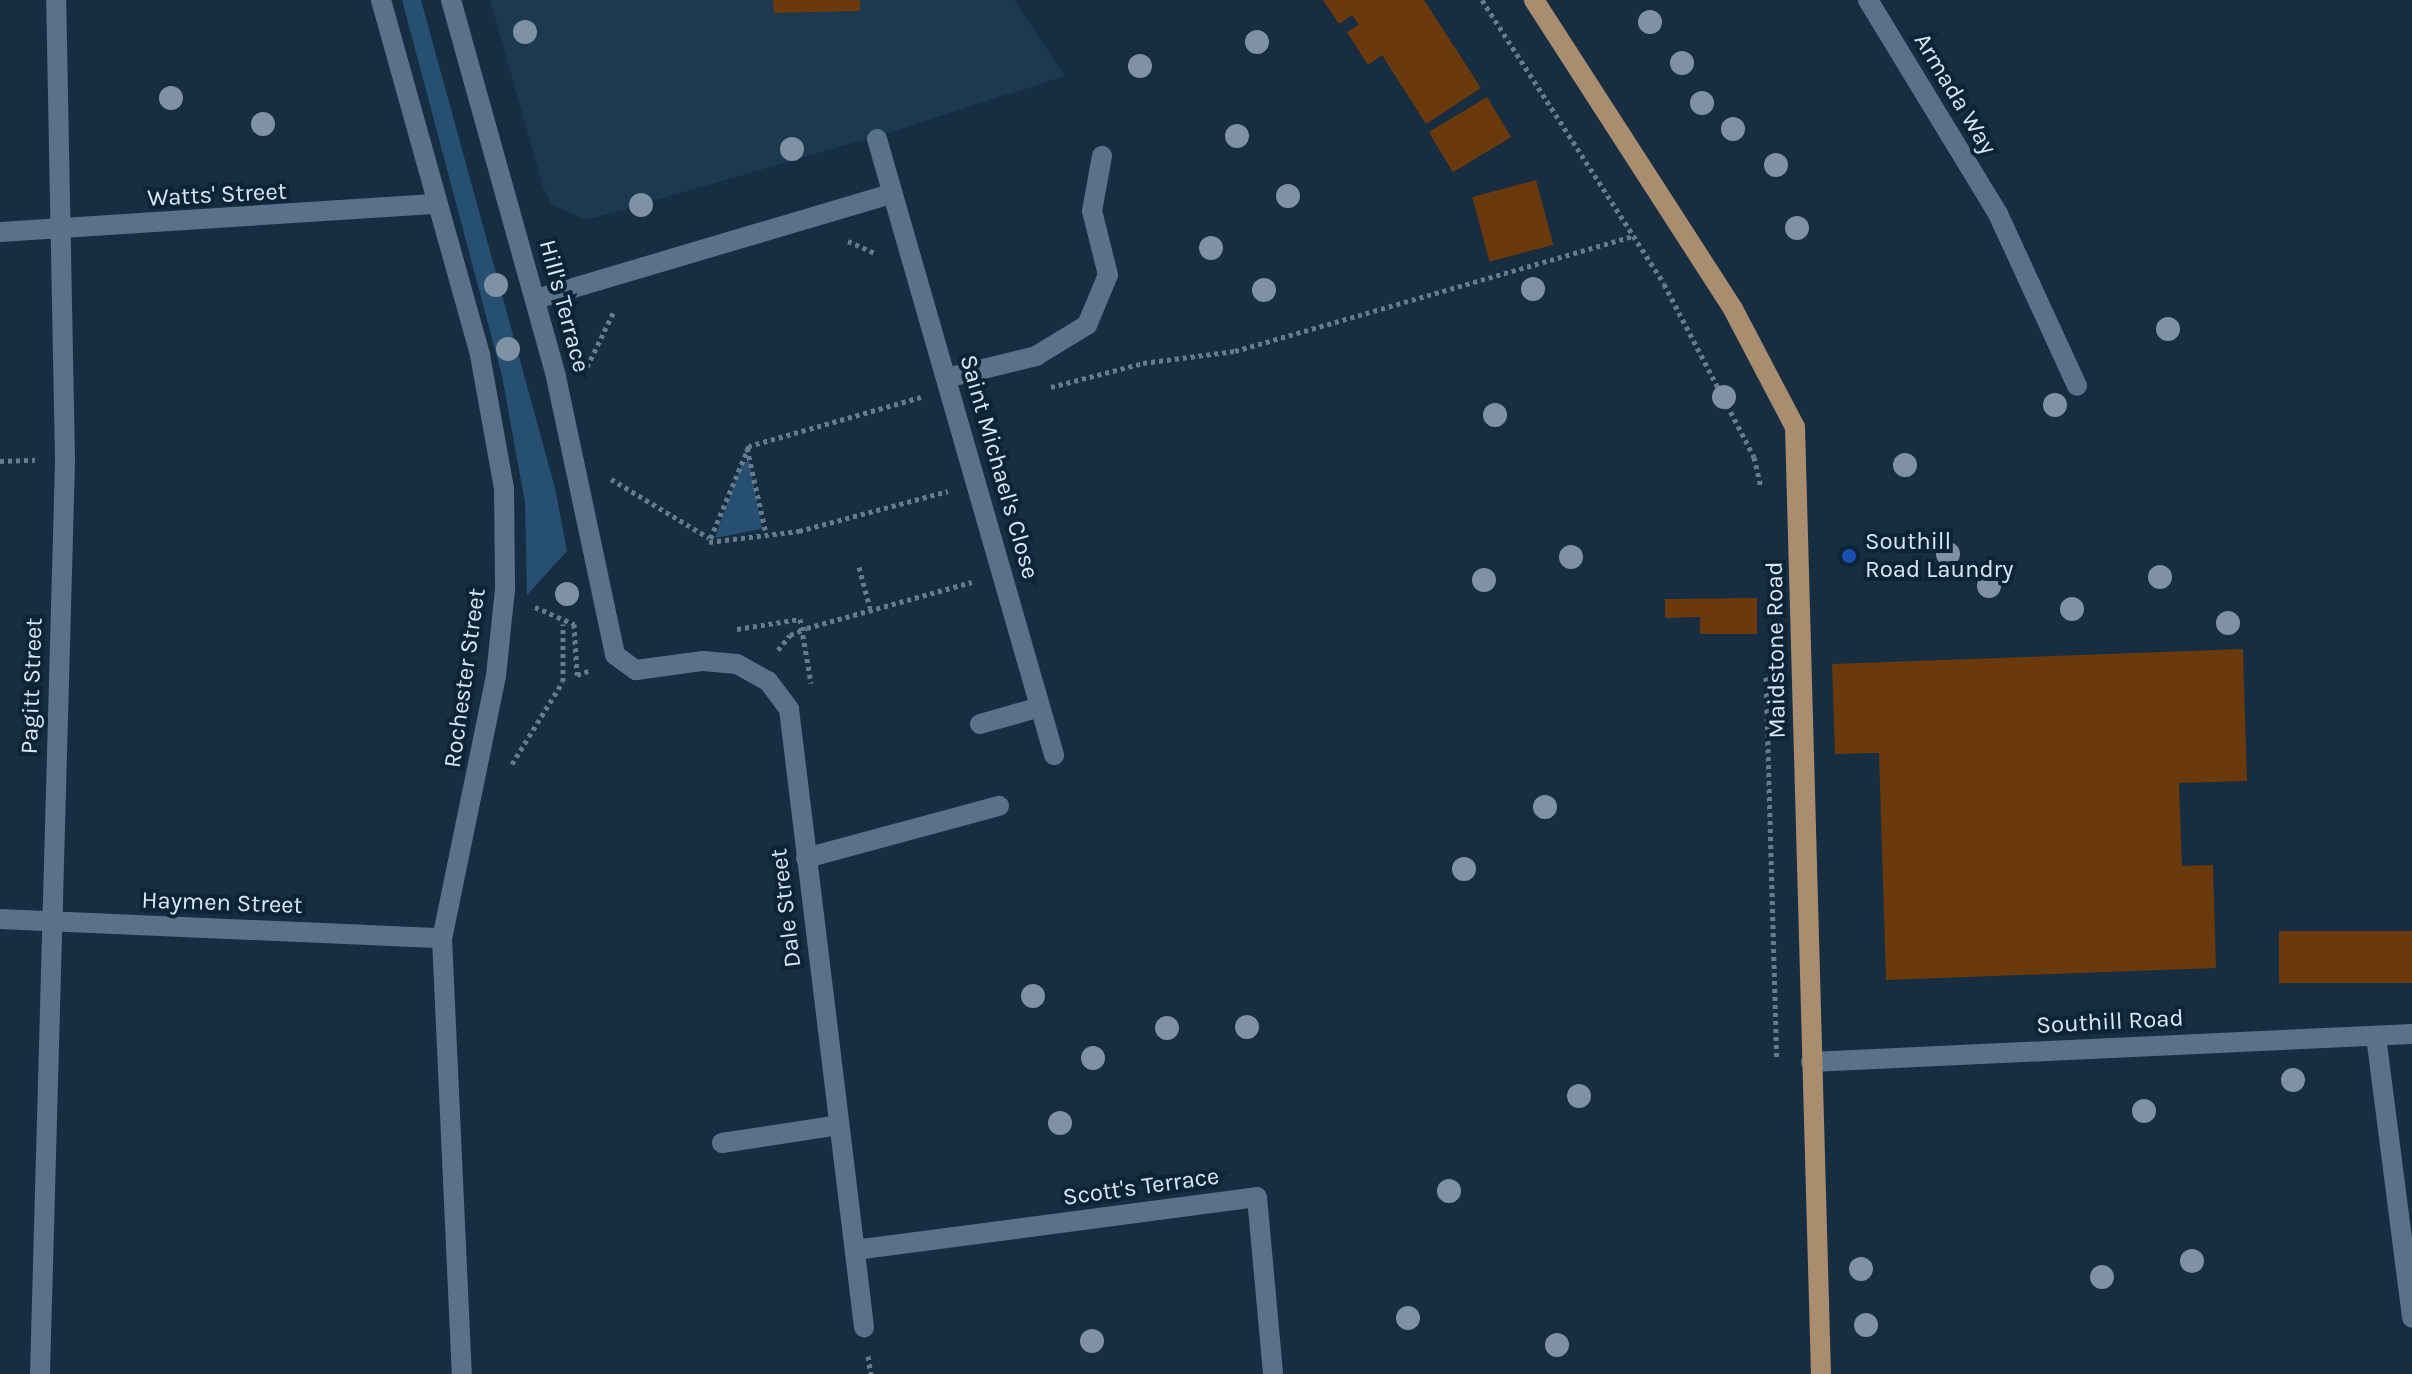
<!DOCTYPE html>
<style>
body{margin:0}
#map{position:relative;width:2412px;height:1374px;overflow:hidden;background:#172d41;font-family:Karla,sans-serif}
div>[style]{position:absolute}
.built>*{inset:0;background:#1c3950}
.green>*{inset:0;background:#264f71}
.building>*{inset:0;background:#6a390c;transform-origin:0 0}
.path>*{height:5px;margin-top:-2.5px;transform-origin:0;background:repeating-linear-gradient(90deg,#687b8c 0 4px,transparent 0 8px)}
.service>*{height:20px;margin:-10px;padding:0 10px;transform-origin:10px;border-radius:10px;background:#5a7289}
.minor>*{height:20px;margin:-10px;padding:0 10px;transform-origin:10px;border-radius:10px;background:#5a7289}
.primary>*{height:20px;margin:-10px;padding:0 10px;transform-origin:10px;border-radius:10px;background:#aa8d6e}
.trees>*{width:24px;height:24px;margin:-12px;border-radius:50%;background:#7e92a3}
.dots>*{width:22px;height:22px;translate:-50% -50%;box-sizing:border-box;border:4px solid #0d2436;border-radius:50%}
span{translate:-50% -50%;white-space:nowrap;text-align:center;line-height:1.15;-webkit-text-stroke:8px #0d2436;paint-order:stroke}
.street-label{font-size:24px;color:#d9e7f4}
.poi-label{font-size:24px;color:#d9e7f4}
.left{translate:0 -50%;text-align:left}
</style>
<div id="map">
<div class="built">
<div style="clip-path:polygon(490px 0,1014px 0,1065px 76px,894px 131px,587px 220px,552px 205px,543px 187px)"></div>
</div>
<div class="green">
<div style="clip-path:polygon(402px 0,421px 0,555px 488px,567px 551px,527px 595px,525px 503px,502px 376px)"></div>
<div style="clip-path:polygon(749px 460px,762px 529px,715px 538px,741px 465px)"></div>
</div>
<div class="building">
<div style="clip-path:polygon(773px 0,860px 0,860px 11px,774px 13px)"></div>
<div style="clip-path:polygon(1323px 0,1424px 0,1481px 88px,1426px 124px,1382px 55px,1368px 65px,1347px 32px,1359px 25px,1352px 15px,1339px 24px)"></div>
<div style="left:1487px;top:97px;width:47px;height:68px;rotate:59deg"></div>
<div style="left:1536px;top:180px;width:67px;height:66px;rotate:75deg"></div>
<div style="clip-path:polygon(1757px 598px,1757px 634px,1700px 634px,1700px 617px,1665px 618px,1665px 599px)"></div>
<div style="clip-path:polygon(2243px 649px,2247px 781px,2179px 783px,2182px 866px,2213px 865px,2216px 968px,1886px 980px,1879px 753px,1835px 754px,1832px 664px)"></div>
<div style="left:2412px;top:931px;width:52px;height:133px;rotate:90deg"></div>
</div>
<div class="path">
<div style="left:1482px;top:0;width:337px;rotate:57.3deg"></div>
<div style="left:1664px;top:284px;width:195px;rotate:62.5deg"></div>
<div style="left:1754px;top:457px;width:31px;rotate:77deg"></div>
<div style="left:848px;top:241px;width:30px;rotate:24deg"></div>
<div style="left:587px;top:367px;width:62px;rotate:-64.3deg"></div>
<div style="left:1051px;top:387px;width:95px;rotate:-14.6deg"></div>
<div style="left:1143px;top:363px;width:93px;rotate:-7.4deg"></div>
<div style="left:1235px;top:351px;width:415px;rotate:-16.1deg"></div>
<div style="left:921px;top:397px;width:179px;rotate:164.1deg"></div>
<div style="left:749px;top:446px;width:104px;rotate:112.6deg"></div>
<div style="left:709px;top:542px;width:91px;rotate:-7deg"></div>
<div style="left:799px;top:531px;width:154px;rotate:-15deg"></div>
<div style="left:747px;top:448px;width:88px;rotate:77.5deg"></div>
<div style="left:0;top:461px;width:35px;rotate:-2deg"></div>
<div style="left:611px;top:479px;width:114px;rotate:31deg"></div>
<div style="left:859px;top:567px;width:42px;rotate:75deg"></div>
<div style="left:535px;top:607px;width:43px;rotate:23.6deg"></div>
<div style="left:574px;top:624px;width:51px;rotate:86.6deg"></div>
<div style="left:577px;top:675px;width:12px;rotate:-20deg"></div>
<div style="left:737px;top:629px;width:64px;rotate:-9deg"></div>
<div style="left:800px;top:619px;width:65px;rotate:80.2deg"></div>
<div style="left:778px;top:650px;width:19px;rotate:-51deg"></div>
<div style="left:790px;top:635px;width:18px;rotate:-22deg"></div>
<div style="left:807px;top:628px;width:171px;rotate:-15.6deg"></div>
<div style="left:1766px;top:677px;width:382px;rotate:88.4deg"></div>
<div style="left:512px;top:764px;width:97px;rotate:-58.4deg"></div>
<div style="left:563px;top:681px;width:57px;rotate:-90deg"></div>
<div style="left:868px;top:1356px;width:18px;rotate:81deg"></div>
</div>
<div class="service">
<div style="left:1998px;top:214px;width:189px;rotate:65.3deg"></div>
<div style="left:946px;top:378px;width:93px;rotate:-13.7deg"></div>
<div style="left:1036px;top:356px;width:60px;rotate:-31.3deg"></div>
<div style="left:1087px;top:325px;width:54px;rotate:-67.2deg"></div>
<div style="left:1108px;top:275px;width:66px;rotate:-104deg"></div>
<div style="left:1092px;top:211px;width:56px;rotate:-79.7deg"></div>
<div style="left:806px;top:858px;width:200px;rotate:-15.1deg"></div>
<div style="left:722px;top:1143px;width:118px;rotate:-8.7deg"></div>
</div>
<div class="minor">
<div style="left:381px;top:0;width:369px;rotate:74.4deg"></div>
<div style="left:480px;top:355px;width:135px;rotate:79.8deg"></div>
<div style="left:504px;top:488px;width:101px;rotate:89.4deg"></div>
<div style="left:505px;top:589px;width:87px;rotate:95.9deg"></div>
<div style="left:496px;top:676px;width:268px;rotate:101.6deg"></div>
<div style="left:442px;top:938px;width:436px;rotate:87.4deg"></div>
<div style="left:451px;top:0;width:391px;rotate:74.4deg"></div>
<div style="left:556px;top:377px;width:284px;rotate:78deg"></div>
<div style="left:615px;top:655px;width:26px;rotate:36deg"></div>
<div style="left:636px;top:670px;width:68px;rotate:-7.7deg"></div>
<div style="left:703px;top:661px;width:34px;rotate:5deg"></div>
<div style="left:737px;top:664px;width:35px;rotate:29deg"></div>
<div style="left:768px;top:681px;width:35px;rotate:53deg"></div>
<div style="left:789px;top:709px;width:623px;rotate:83.08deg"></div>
<div style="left:1868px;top:0;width:250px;rotate:58.7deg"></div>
<div style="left:877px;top:139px;width:641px;rotate:73.97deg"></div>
<div style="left:0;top:232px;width:438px;rotate:-3.7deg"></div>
<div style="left:536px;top:299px;width:372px;rotate:-16.5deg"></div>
<div style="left:980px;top:724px;width:62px;rotate:-15.8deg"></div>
<div style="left:0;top:919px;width:442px;rotate:2.5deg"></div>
<div style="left:2376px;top:1036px;width:284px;rotate:82.7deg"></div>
<div style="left:1811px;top:1062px;width:602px;rotate:-2.67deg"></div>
<div style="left:855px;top:1250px;width:405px;rotate:-7.5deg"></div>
<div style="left:1257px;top:1197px;width:178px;rotate:84.8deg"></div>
<div style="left:40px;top:1374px;width:914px;rotate:-88.43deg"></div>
<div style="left:65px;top:460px;width:460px;rotate:-91.1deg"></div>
</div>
<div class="primary">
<div style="left:1534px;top:0;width:368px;rotate:57.2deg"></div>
<div style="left:1733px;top:309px;width:133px;rotate:62.3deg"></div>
<div style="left:1795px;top:427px;width:947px;rotate:88.43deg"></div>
</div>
<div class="trees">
<div style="left:1650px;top:22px"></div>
<div style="left:525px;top:32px"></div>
<div style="left:1257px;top:42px"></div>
<div style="left:1682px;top:63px"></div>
<div style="left:1140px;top:66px"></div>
<div style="left:171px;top:98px"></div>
<div style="left:1702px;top:103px"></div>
<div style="left:263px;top:124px"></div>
<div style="left:1733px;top:129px"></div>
<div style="left:1237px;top:136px"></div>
<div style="left:792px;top:149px"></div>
<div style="left:1776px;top:165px"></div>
<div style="left:1288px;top:196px"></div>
<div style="left:641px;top:205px"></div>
<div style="left:1797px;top:228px"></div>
<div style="left:1211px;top:248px"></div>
<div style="left:496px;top:285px"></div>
<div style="left:1533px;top:289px"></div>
<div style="left:1264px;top:290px"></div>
<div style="left:2168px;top:329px"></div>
<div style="left:508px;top:349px"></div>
<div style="left:1724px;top:397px"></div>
<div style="left:2055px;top:405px"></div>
<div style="left:1495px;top:415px"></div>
<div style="left:1905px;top:465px"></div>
<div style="left:1948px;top:554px"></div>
<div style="left:1571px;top:557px"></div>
<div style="left:2160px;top:577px"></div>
<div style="left:1484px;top:580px"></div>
<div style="left:1989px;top:586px"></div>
<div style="left:567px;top:594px"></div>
<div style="left:2072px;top:609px"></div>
<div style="left:2228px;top:623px"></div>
<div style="left:1545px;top:807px"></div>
<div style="left:1464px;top:869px"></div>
<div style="left:1033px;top:996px"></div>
<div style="left:1247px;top:1027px"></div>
<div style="left:1167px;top:1028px"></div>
<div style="left:1093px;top:1058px"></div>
<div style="left:2293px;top:1080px"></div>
<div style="left:1579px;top:1096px"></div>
<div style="left:2144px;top:1111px"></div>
<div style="left:1060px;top:1123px"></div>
<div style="left:1449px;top:1191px"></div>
<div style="left:2192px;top:1261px"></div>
<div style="left:1861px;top:1269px"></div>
<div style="left:2102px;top:1277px"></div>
<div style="left:1408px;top:1318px"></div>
<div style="left:1866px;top:1325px"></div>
<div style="left:1092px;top:1341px"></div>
<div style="left:1557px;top:1345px"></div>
</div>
<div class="dots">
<div style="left:1849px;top:556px;background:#1a4fb4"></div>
</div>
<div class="street-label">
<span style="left:1955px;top:94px;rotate:59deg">Armada Way</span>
<span style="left:217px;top:195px;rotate:-3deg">Watts' Street</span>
<span style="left:564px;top:306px;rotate:75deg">Hill's Terrace</span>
<span style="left:999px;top:467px;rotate:74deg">Saint Michael's Close</span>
<span style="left:1776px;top:650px;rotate:-91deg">Maidstone Road</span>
<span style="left:465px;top:678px;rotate:-82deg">Rochester Street</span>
<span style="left:32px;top:686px;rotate:-88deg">Pagitt Street</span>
<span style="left:222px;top:903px;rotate:2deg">Haymen Street</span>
<span style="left:786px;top:908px;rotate:-97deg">Dale Street</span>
<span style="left:2110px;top:1022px;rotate:-3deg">Southill Road</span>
<span style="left:1141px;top:1187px;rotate:-8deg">Scott's Terrace</span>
</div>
<div class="poi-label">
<span class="left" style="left:1865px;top:556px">Southill<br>Road Laundry</span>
</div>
</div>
